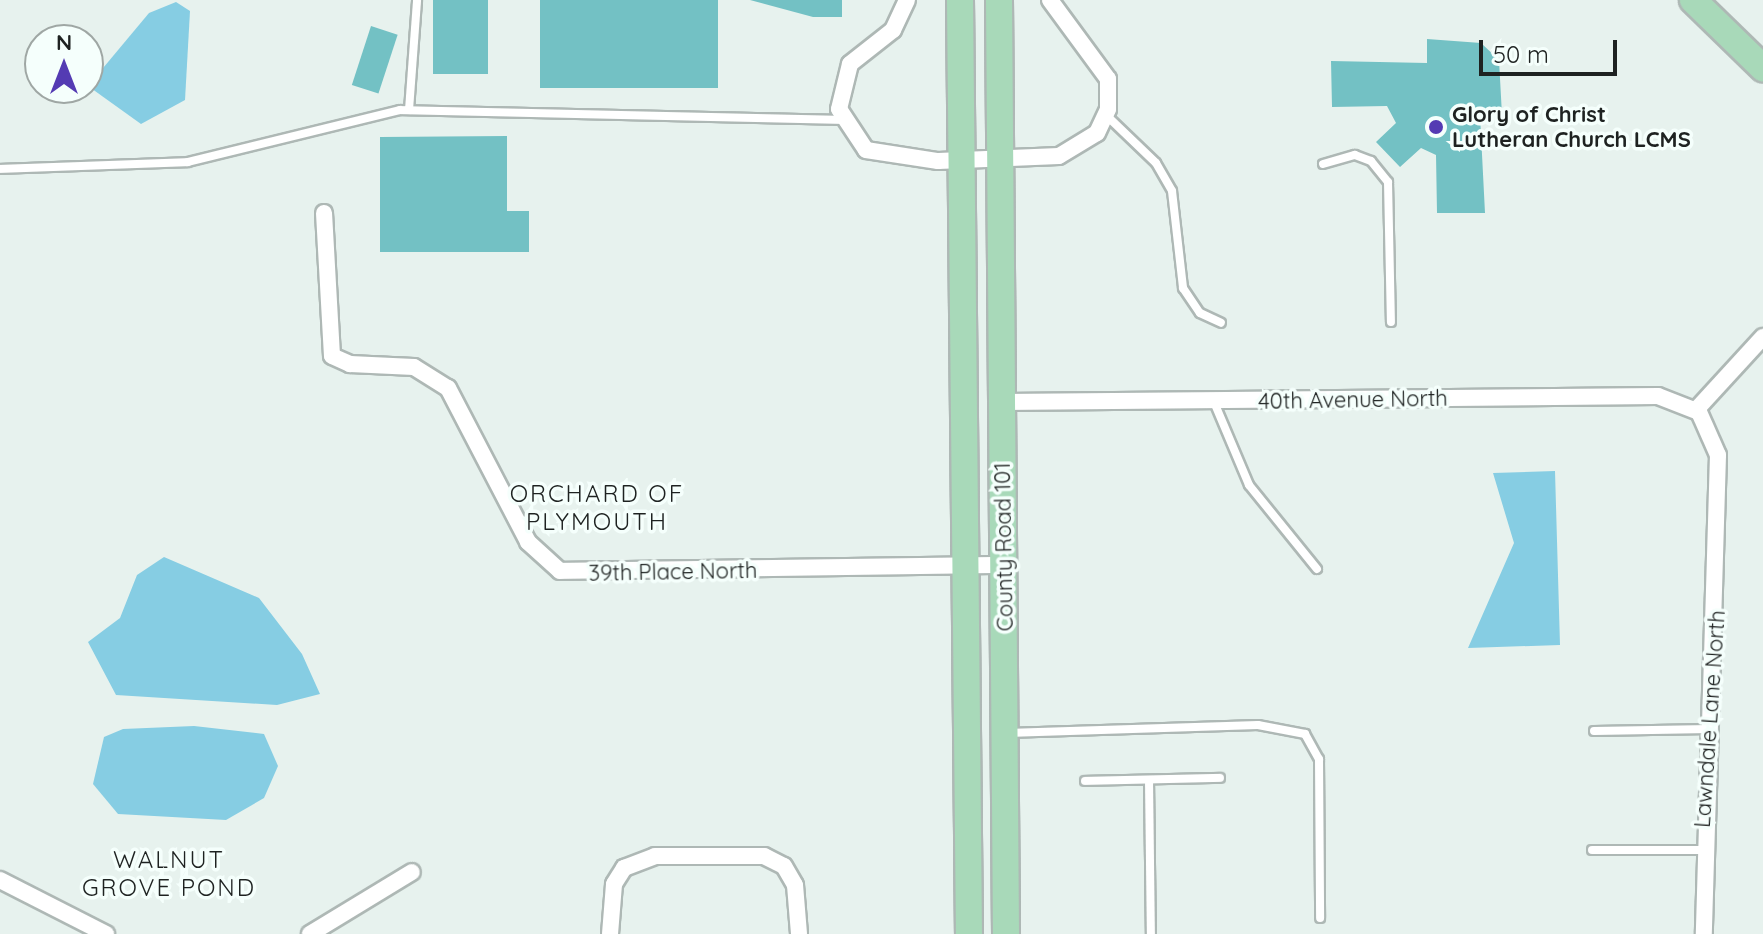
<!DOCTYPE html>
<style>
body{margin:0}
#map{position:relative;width:1763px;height:934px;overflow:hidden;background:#e7f2ee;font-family:Quicksand,sans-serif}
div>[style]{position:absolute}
.water>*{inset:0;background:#86cde3}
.building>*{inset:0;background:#73c1c4;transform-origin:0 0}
.roads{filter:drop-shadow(2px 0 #aeb8b5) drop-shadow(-2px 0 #aeb8b5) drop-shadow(0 2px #aeb8b5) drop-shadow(0 -2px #aeb8b5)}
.service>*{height:8px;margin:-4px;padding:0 4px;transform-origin:4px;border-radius:4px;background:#fff}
.minor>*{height:16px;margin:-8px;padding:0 8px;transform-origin:8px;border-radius:8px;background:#fff}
.primary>*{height:26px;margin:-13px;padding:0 13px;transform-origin:13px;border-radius:13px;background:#a8d9b9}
.dots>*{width:22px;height:22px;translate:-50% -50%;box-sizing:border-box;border:4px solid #f5fffc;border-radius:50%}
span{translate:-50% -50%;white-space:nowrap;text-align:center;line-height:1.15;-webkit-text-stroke:7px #f5fffc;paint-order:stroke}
.poi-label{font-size:22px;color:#1e2221;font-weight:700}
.left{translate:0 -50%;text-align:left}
.street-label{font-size:22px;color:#1e2221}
.neighbourhood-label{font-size:24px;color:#1e2221;letter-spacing:2px}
.north{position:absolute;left:24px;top:24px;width:80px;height:80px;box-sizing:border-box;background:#f5fffc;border:2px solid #9fa7a4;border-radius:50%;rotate:0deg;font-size:22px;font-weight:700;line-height:32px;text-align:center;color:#1e2221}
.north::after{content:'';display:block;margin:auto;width:28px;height:36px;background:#543bb3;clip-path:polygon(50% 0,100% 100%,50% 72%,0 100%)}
.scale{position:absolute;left:1479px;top:40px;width:138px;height:36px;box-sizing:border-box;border:4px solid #1e2221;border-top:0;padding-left:10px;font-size:24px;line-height:28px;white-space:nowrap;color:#1e2221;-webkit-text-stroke:6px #f5fffc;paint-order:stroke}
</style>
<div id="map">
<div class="water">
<div style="clip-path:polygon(176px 2px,190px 11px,185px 100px,141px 124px,88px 86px,149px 13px)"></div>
<div style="clip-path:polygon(1555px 471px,1560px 645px,1468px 648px,1514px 543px,1493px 473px)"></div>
<div style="clip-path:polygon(164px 557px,259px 598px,302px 654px,320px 694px,277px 705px,116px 695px,88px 642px,120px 618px,137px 575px)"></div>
<div style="clip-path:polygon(194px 726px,264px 734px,278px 766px,264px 798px,226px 820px,118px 814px,93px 784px,104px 737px,123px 729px)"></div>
</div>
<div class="building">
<div style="left:433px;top:0;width:55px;height:74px"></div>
<div style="left:540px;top:0;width:178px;height:88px"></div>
<div style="clip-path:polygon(750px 0,842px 0,842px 17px,813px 17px)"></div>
<div style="left:371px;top:26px;width:28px;height:62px;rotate:18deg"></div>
<div style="clip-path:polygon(1427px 39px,1481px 43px,1499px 60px,1502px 115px,1480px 115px,1485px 213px,1437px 213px,1436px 155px,1421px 148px,1400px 167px,1376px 142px,1396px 123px,1387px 106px,1332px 107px,1331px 61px,1427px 63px)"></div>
<div style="clip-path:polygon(507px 136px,507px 211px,529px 211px,529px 252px,380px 252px,380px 137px)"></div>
</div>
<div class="roads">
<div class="service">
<div style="left:409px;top:110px;width:110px;rotate:-85.8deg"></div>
<div style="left:1106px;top:115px;width:69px;rotate:43.8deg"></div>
<div style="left:1156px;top:163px;width:32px;rotate:60deg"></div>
<div style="left:1172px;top:191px;width:98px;rotate:83.5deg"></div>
<div style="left:1183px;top:288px;width:30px;rotate:56deg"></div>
<div style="left:1200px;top:313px;width:23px;rotate:25deg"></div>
<div style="left:1323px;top:164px;width:33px;rotate:-16deg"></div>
<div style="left:1355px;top:155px;width:17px;rotate:21deg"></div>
<div style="left:1371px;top:161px;width:27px;rotate:51deg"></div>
<div style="left:1388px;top:182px;width:140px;rotate:88.8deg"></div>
<div style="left:0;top:169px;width:188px;rotate:-2.1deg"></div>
<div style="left:188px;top:162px;width:218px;rotate:-13.8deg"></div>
<div style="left:400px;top:110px;width:442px;rotate:1.3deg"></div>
<div style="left:1214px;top:402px;width:90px;rotate:67.1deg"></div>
<div style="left:1249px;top:485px;width:108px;rotate:51deg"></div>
<div style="left:1594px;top:731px;width:116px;rotate:-1deg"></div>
<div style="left:1007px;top:733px;width:251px;rotate:-1.8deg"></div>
<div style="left:1258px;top:725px;width:48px;rotate:10.8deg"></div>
<div style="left:1305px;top:734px;width:29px;rotate:61deg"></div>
<div style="left:1319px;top:759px;width:159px;rotate:89.6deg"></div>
<div style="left:1149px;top:780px;width:154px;rotate:89.3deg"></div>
<div style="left:1085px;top:781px;width:135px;rotate:-1.3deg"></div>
<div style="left:1592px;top:850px;width:111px"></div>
</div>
<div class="minor">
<div style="left:907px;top:0;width:33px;rotate:115deg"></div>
<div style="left:893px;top:30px;width:55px;rotate:141.7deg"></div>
<div style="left:850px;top:64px;width:46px;rotate:103.7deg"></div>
<div style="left:839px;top:109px;width:49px;rotate:56.6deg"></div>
<div style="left:866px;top:150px;width:73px;rotate:8.7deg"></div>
<div style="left:938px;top:161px;width:121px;rotate:-2.4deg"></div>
<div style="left:1059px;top:156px;width:44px;rotate:-31.2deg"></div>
<div style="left:1097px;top:133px;width:26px;rotate:-65deg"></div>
<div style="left:1108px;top:109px;width:30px;rotate:-90deg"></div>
<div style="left:1108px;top:79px;width:98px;rotate:-126.3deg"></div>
<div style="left:324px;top:213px;width:143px;rotate:86.8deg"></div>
<div style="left:332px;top:356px;width:20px;rotate:24deg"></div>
<div style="left:350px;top:364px;width:64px;rotate:2.7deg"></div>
<div style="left:414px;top:367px;width:40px;rotate:32deg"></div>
<div style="left:448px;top:388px;width:174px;rotate:62.5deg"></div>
<div style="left:528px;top:542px;width:43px;rotate:42.2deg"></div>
<div style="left:560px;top:571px;width:444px;rotate:-0.8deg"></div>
<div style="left:1002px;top:402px;width:656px;rotate:-0.52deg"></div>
<div style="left:1658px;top:396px;width:44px;rotate:21.3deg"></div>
<div style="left:1699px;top:412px;width:47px;rotate:66.2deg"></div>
<div style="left:1718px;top:455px;width:479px;rotate:91.7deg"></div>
<div style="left:1696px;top:410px;width:99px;rotate:-47.5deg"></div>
<div style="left:0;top:880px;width:119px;rotate:27deg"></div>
<div style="left:310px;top:934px;width:119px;rotate:-31.3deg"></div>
<div style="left:610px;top:934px;width:50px;rotate:-85.4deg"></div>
<div style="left:614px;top:884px;width:19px;rotate:-58deg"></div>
<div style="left:624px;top:868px;width:33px;rotate:-21deg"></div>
<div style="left:655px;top:856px;width:109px"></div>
<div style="left:764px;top:856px;width:22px;rotate:27deg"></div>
<div style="left:784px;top:866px;width:22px;rotate:60deg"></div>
<div style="left:795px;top:885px;width:49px;rotate:85.3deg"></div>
</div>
<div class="primary">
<div style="left:960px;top:0;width:934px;rotate:89.45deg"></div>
<div style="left:999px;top:0;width:934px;rotate:89.57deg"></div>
<div style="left:1693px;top:0;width:98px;rotate:44.2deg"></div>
</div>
</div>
<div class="dots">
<div style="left:1436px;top:127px;background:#543bb3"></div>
</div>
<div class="poi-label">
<span class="left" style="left:1452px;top:127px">Glory of Christ<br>Lutheran Church LCMS</span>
</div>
<div class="street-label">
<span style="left:1353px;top:400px;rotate:-1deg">40th Avenue North</span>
<span style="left:1004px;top:547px;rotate:-91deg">County Road 101</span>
<span style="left:673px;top:572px;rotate:-1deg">39th Place North</span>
<span style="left:1710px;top:719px;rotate:-86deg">Lawndale Lane North</span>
</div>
<div class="neighbourhood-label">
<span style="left:597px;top:508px">ORCHARD OF<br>PLYMOUTH</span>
<span style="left:169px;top:874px">WALNUT<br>GROVE POND</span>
</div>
<div class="north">N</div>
<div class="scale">50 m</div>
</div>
